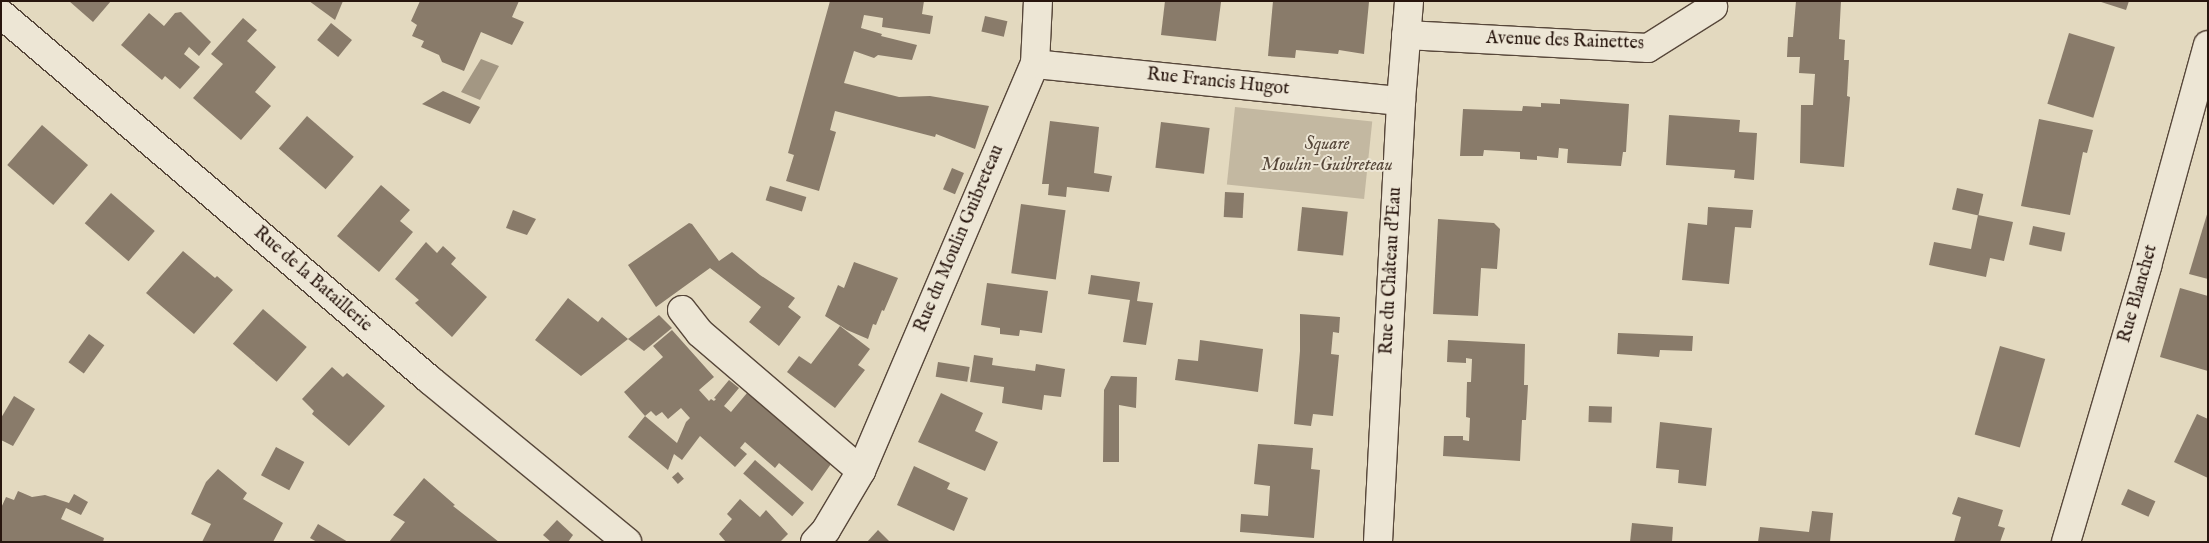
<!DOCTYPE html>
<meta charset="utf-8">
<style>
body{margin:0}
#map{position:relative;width:2209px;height:543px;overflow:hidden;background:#e3d9bf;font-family:"IM FELL English",serif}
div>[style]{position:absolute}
.green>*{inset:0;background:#c3b8a1;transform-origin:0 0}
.water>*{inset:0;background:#a39783}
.building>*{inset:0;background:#897b6a;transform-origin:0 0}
.roads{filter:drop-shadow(1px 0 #57473a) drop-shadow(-1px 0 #57473a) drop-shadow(0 1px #57473a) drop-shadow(0 -1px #57473a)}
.street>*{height:28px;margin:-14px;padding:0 14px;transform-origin:14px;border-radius:14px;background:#ede6d5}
.secondary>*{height:28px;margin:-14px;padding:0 14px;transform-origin:14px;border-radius:14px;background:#ede6d5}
span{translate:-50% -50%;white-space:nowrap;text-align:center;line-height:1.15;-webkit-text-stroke:4px #ede6d5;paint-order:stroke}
.street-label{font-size:18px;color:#28160e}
.park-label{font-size:18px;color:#56473a;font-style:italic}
.frame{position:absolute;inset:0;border:2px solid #28160e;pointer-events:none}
</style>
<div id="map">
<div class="green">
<div style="left:1235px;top:107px;width:138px;height:78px;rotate:6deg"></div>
</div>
<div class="water">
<div style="clip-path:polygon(481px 59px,499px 66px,480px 100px,461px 92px)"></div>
</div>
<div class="building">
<div style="clip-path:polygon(69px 1px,111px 1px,93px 22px)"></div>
<div style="clip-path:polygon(309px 1px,343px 1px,335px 20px)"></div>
<div style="clip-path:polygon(420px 1px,519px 1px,512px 17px,524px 22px,512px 45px,481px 32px,464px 71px,442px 62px,439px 55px,421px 47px,424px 41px,412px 36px,417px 25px,411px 21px)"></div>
<div style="clip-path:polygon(830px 1px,924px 1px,922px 14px,933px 16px,930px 34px,882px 27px,883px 18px,864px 15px,861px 28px,882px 34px,881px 36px,917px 45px,912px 60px,878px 55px,874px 58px,854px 51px,844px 83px,899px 97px,930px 96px,989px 106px,975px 149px,936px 134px,935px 137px,835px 111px,830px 130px,836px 132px,819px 191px,786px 181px,794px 155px,788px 153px)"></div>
<div style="clip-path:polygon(1165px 1px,1221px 2px,1216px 41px,1161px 35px)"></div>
<div style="clip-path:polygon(1273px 1px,1369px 2px,1364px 54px,1339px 50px,1338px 54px,1296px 50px,1295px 58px,1268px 56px)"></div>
<div style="clip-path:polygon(1796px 1px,1841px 1px,1839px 39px,1845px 40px,1844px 60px,1849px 60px,1847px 96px,1850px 97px,1844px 167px,1800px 163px,1801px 105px,1813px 105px,1815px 74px,1799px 73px,1800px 57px,1787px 57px,1788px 37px,1793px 37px)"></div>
<div style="clip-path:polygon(2098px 1px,2129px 1px,2126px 10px)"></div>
<div style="clip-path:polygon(181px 12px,211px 42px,199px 56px,189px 47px,184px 54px,200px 67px,180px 89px,165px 76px,162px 80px,121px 45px,149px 13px,164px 26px,175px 13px)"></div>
<div style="left:985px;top:16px;width:23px;height:16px;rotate:13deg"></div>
<div style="clip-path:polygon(243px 18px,257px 30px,247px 41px,276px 67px,255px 92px,271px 106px,241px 140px,193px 98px,223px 64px,211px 54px)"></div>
<div style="left:331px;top:23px;width:27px;height:22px;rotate:39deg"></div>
<div style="left:2069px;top:33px;width:48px;height:74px;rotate:17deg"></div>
<div style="clip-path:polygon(443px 91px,480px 107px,470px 124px,422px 104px)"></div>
<div style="clip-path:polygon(1560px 99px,1629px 104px,1626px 152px,1623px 152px,1621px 166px,1567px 163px,1568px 149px,1559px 148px,1558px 158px,1537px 156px,1537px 160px,1520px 159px,1520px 152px,1484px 150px,1483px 156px,1460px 156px,1463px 109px,1522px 111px,1523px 106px,1541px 107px,1541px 103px,1560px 104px)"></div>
<div style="clip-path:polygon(1669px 115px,1740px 120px,1739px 132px,1757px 133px,1754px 180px,1734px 178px,1735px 170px,1666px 165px)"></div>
<div style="left:307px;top:116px;width:62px;height:43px;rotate:41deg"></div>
<div style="clip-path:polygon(2039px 119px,2093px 130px,2087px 153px,2083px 152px,2070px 215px,2021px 206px)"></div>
<div style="clip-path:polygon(1050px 121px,1099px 127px,1094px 173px,1112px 176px,1109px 192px,1067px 187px,1066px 197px,1048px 195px,1049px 184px,1042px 184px)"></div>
<div style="left:1161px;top:122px;width:49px;height:46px;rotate:7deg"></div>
<div style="left:42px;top:125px;width:61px;height:53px;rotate:41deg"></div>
<div style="left:952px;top:168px;width:13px;height:23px;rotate:23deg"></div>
<div style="clip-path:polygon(381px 185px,410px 210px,400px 221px,413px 232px,379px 272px,337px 236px)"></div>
<div style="left:770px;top:186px;width:38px;height:15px;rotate:17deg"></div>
<div style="left:1957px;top:188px;width:27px;height:22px;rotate:13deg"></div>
<div style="left:1225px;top:192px;width:19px;height:25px;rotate:3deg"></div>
<div style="left:111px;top:193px;width:58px;height:40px;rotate:41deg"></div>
<div style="left:1021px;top:204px;width:45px;height:70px;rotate:8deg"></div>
<div style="left:1302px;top:207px;width:46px;height:44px;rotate:6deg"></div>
<div style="clip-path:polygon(1708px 207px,1753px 210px,1751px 228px,1735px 227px,1729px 284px,1682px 280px,1688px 223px,1707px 225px)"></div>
<div style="clip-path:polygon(513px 210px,536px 219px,527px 235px,506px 228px)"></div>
<div style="clip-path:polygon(2208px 211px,2208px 279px,2189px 274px)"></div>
<div style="clip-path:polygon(1978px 215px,2013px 222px,2004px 261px,1990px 258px,1986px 277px,1929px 265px,1934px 242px,1971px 249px)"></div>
<div style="clip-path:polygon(1438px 219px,1494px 223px,1500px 229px,1497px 269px,1481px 268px,1478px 316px,1433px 314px)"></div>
<div style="clip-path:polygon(689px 223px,692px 224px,719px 261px,732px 252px,760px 275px,795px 298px,788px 307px,801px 317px,779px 346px,749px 322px,761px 307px,710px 268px,656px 307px,628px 265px)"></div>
<div style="left:2033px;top:226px;width:33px;height:19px;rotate:12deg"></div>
<div style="clip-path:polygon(426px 242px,437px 253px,443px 246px,456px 258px,451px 264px,487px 297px,452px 337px,415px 303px,419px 300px,395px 279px)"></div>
<div style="clip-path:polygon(183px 251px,215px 278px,217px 276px,233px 290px,194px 334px,146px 293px)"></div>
<div style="clip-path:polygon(854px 262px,898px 278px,884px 311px,882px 310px,876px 325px,873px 324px,868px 339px,847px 330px,825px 316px,838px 285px,844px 288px)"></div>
<div style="clip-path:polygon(1091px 275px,1140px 282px,1137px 301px,1153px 303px,1146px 345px,1123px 342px,1130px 300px,1088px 294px)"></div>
<div style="clip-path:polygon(987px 283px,1048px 291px,1042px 333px,1020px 330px,1019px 336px,1000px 334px,1000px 328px,981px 325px)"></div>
<div style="clip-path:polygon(2180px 288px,2208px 296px,2208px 371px,2160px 357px)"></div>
<div style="clip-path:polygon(568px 298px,598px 322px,602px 317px,628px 339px,581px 376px,535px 340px)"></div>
<div style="left:263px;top:309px;width:58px;height:46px;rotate:41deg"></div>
<div style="clip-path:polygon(1300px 314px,1340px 317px,1339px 333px,1333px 332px,1331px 354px,1339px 355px,1333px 416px,1313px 414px,1311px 426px,1294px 424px,1300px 351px)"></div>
<div style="clip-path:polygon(659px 315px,672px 328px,644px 351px,628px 339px)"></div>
<div style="clip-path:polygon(840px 326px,870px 349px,858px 365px,865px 370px,835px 408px,787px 372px,799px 356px,811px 364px)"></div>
<div style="clip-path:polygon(evenodd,672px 330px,714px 377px,699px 390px,709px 401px,711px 399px,714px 401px,716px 399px,714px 398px,729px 380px,739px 388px,724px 406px,731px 412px,747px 393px,831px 464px,812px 491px,779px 463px,775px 468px,745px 442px,740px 448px,747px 454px,735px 467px,700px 436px,682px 460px,674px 454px,668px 470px,628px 437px,645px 416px,624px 392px,663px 357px,653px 346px,672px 330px,681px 408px,690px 418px,686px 422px,677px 443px,645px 416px,651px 411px,656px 416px,662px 412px,668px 419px,681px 408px)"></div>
<div style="clip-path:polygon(1618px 333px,1693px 336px,1692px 351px,1660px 350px,1659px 357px,1617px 354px)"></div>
<div style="left:89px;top:334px;width:19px;height:35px;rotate:36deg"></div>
<div style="clip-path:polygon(1200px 340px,1263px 349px,1258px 392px,1175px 380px,1178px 359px,1198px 361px)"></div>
<div style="clip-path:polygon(1448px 340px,1525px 344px,1524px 385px,1528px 385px,1526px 420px,1522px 420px,1520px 461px,1443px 456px,1444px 436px,1463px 436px,1463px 440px,1469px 441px,1470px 418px,1466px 417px,1467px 382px,1471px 382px,1472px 359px,1466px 358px,1466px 363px,1447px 362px)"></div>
<div style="left:2000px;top:346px;width:47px;height:92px;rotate:16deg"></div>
<div style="clip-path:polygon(974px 355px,993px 358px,992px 365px,1035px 371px,1036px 364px,1065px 369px,1061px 397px,1044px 395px,1042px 410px,1002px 403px,1004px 387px,970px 382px)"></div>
<div style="left:938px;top:362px;width:32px;height:15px;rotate:9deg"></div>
<div style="clip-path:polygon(332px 367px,343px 377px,347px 373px,385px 406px,349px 446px,312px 414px,314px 411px,302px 399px)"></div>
<div style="clip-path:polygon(1111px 376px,1137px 377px,1136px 408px,1119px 405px,1119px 462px,1103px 462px,1104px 390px)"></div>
<div style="clip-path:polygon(941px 393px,983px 413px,975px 431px,998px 442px,985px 471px,918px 442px)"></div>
<div style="clip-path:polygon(14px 396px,35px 409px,13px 446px,1px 440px,1px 418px)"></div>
<div style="left:1589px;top:406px;width:23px;height:16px;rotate:2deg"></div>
<div style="clip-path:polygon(2197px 414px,2208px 419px,2208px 478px,2174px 462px)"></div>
<div style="clip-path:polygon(1660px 422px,1712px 428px,1706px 486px,1678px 483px,1679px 470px,1656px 468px)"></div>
<div style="clip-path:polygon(1258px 444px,1313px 448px,1311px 469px,1320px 470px,1314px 538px,1240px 532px,1241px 514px,1268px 516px,1270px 486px,1254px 484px)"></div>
<div style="left:276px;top:447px;width:32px;height:32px;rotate:28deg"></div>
<div style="left:755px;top:460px;width:65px;height:18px;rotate:41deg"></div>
<div style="clip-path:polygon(914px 466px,950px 483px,947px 489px,968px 498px,954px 531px,897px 505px)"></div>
<div style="clip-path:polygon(218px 469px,247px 493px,243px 499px,283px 523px,273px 542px,202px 542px,211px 524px,191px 514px,206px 482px)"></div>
<div style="left:678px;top:472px;width:9px;height:8px;rotate:49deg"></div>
<div style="clip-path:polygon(424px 478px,455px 505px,453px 506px,499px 542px,389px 542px,405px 522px,393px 515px)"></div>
<div style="left:2128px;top:489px;width:30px;height:17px;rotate:24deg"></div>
<div style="clip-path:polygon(18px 491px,32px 497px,45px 495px,69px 503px,74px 494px,88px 502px,81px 515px,66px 508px,61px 519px,104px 538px,103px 542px,1px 542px,1px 508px,6px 497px,14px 500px)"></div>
<div style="clip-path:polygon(1958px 497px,2003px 510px,1998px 526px,2005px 528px,2000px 542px,1954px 542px,1961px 517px,1952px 514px)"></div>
<div style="clip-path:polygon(740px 499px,760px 517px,766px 510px,788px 534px,780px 542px,726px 542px,719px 534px,732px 519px,727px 514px)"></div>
<div style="clip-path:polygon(1812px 511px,1833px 513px,1830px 542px,1758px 542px,1760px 527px,1809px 532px)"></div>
<div style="clip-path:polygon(557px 520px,573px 535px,568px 542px,551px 542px,543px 535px)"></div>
<div style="clip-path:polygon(1632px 523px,1673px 527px,1672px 542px,1630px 542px)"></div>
<div style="clip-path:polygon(318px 524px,348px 542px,317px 542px,310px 538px)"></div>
<div style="clip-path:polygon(878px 530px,890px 542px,867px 542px)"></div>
</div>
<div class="roads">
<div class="street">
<div style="left:1px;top:14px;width:564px;rotate:40.47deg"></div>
<div style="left:430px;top:380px;width:255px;rotate:39.4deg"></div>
<div style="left:1406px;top:35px;width:242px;rotate:3.1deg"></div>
<div style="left:1648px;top:48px;width:77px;rotate:-32.2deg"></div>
<div style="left:1035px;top:64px;width:368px;rotate:5.8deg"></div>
<div style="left:682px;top:310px;width:29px;rotate:52deg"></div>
<div style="left:700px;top:333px;width:212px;rotate:40.6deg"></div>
<div style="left:815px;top:542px;width:16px;rotate:-47deg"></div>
<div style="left:826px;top:530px;width:69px;rotate:-59.3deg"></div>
<div style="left:861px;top:471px;width:443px;rotate:-66.9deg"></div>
<div style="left:1035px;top:64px;width:63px;rotate:-87.3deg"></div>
<div style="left:2066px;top:542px;width:288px;rotate:-73.6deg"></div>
<div style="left:2147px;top:266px;width:229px;rotate:-74.6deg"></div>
</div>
<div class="secondary">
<div style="left:1378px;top:542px;width:442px;rotate:-87deg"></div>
<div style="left:1401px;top:101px;width:100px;rotate:-85.4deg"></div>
</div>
</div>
<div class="street-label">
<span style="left:1565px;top:42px;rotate:2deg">Avenue des Rainettes</span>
<span style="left:1218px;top:83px;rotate:6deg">Rue Francis Hugot</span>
<span style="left:960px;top:239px;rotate:-67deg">Rue du Moulin Guibreteau</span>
<span style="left:1392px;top:271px;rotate:-87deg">Rue du Château d'Eau</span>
<span style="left:312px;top:280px;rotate:41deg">Rue de la Bataillerie</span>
<span style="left:2139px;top:294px;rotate:-74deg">Rue Blanchet</span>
</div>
<div class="park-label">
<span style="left:1327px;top:156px">Square<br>Moulin-Guibreteau</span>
</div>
<div class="frame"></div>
</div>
